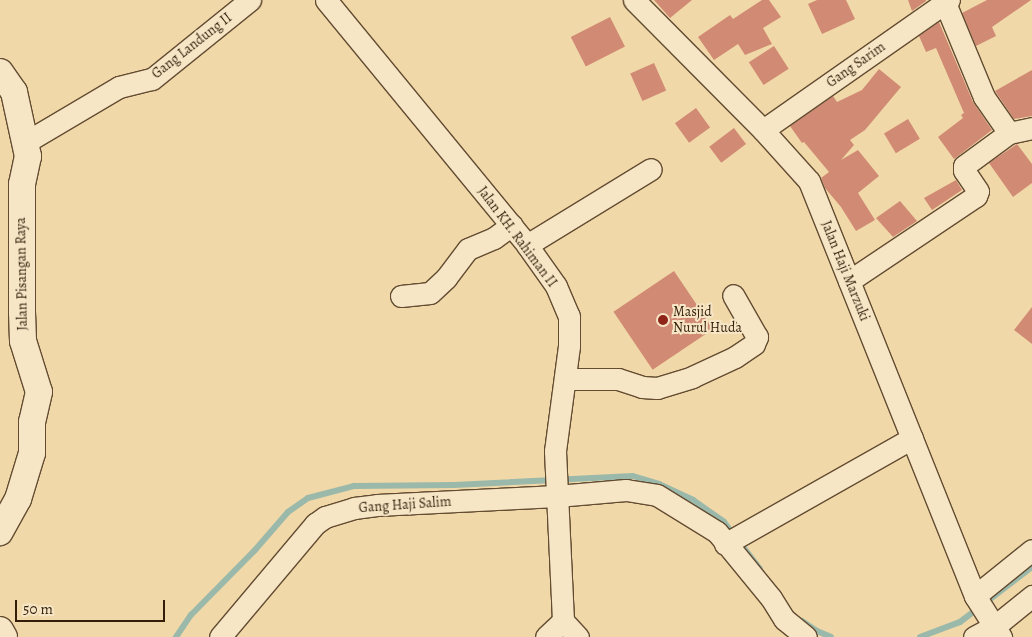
<!DOCTYPE html>
<style>
body{margin:0}
#map{position:relative;width:1032px;height:637px;overflow:hidden;background:#f1d8a8;font-family:Alegreya,serif}
div>[style]{position:absolute}
.stream>*{height:6px;margin:-3px;padding:0 3px;transform-origin:3px;border-radius:3px;background:#9bb9aa}
.building>*{inset:0;background:#d18a74;transform-origin:0 0}
.roads{filter:drop-shadow(1px 0 #634c32) drop-shadow(-1px 0 #634c32) drop-shadow(0 1px #634c32) drop-shadow(0 -1px #634c32)}
.minor>*{height:21px;margin:-10.5px;padding:0 10.5px;transform-origin:10.5px;border-radius:10.5px;background:#f6e6c6}
.tertiary>*{height:26px;margin:-13px;padding:0 13px;transform-origin:13px;border-radius:13px;background:#f6e6c6}
.dots>*{width:14px;height:14px;translate:-50% -50%;box-sizing:border-box;border:2px solid #f6e6c6;border-radius:50%}
span{translate:-50% -50%;white-space:nowrap;text-align:center;line-height:1.15;-webkit-text-stroke:4px #f6e6c6;paint-order:stroke}
.street-label{font-size:14px;color:#341e0a}
.poi-label{font-size:14px;color:#341e0a}
.left{translate:0 -50%;text-align:left}
.scale{position:absolute;left:15px;top:600px;width:150px;height:22px;box-sizing:border-box;border:2px solid #341e0a;border-top:0;padding-left:6px;font-size:15px;line-height:18px;white-space:nowrap;color:#341e0a;-webkit-text-stroke:4px #f6e6c6;paint-order:stroke}
</style>
<div id="map">
<div class="stream">
<div style="left:802px;top:621px;width:18px;rotate:34deg"></div>
<div style="left:817px;top:631px;width:15px;rotate:23deg"></div>
<div style="left:176px;top:637px;width:27px;rotate:-56deg"></div>
<div style="left:191px;top:615px;width:91px;rotate:-45.4deg"></div>
<div style="left:255px;top:550px;width:50px;rotate:-49deg"></div>
<div style="left:288px;top:512px;width:24px;rotate:-35deg"></div>
<div style="left:308px;top:498px;width:48px;rotate:-14.6deg"></div>
<div style="left:354px;top:486px;width:100px;rotate:-0.6deg"></div>
<div style="left:454px;top:485px;width:179px;rotate:-2.9deg"></div>
<div style="left:633px;top:476px;width:27px;rotate:17deg"></div>
<div style="left:659px;top:484px;width:38px;rotate:25deg"></div>
<div style="left:693px;top:500px;width:38px;rotate:35deg"></div>
<div style="left:724px;top:522px;width:59px;rotate:52.5deg"></div>
<div style="left:920px;top:637px;width:43px;rotate:-20.6deg"></div>
<div style="left:960px;top:622px;width:91px;rotate:-37.4deg"></div>
</div>
<div class="building">
<div style="clip-path:polygon(654px 0,692px 0,670px 18px)"></div>
<div style="clip-path:polygon(762px 0,769px 0,781px 17px,763px 28px,772px 44px,745px 55px,738px 44px,714px 60px,698px 37px,730px 15px,733px 19px)"></div>
<div style="clip-path:polygon(817px 0,846px 0,855px 19px,822px 34px,808px 4px)"></div>
<div style="clip-path:polygon(908px 0,926px 0,926px 1px,912px 11px)"></div>
<div style="clip-path:polygon(987px 0,1031px 0,992px 27px,996px 36px,976px 46px,962px 13px)"></div>
<div style="left:610px;top:17px;width:33px;height:44px;rotate:63deg"></div>
<div style="clip-path:polygon(939px 22px,973px 102px,992px 130px,954px 159px,938px 137px,963px 118px,961px 115px,964px 113px,936px 48px,926px 52px,919px 36px)"></div>
<div style="left:774px;top:46px;width:27px;height:30px;rotate:57deg"></div>
<div style="left:654px;top:63px;width:30px;height:26px;rotate:66deg"></div>
<div style="clip-path:polygon(879px 69px,901px 87px,865px 130px,850px 140px,854px 145px,841px 160px,858px 150px,879px 176px,858px 193px,875px 220px,856px 231px,841px 207px,825px 188px,821px 178px,829px 172px,804px 142px,802px 143px,790px 126px,833px 96px,837px 102px,862px 90px)"></div>
<div style="clip-path:polygon(1032px 70px,1032px 116px,1014px 119px,995px 91px)"></div>
<div style="left:696px;top:108px;width:24px;height:26px;rotate:54deg"></div>
<div style="left:908px;top:119px;width:23px;height:28px;rotate:59deg"></div>
<div style="left:734px;top:128px;width:20px;height:31px;rotate:53deg"></div>
<div style="clip-path:polygon(1017px 144px,1032px 164px,1032px 183px,1013px 197px,989px 163px)"></div>
<div style="clip-path:polygon(956px 180px,962px 190px,932px 210px,924px 198px)"></div>
<div style="clip-path:polygon(900px 201px,917px 221px,893px 237px,876px 218px)"></div>
<div style="left:674px;top:271px;width:70px;height:73px;rotate:56deg"></div>
<div style="clip-path:polygon(1032px 307px,1032px 344px,1014px 330px)"></div>
</div>
<div class="roads">
<div class="minor">
<div style="left:326px;top:0;width:317px;rotate:50.6deg"></div>
<div style="left:527px;top:245px;width:50px;rotate:54.7deg"></div>
<div style="left:556px;top:286px;width:33px;rotate:67deg"></div>
<div style="left:569px;top:316px;width:30px;rotate:90deg"></div>
<div style="left:569px;top:346px;width:106px;rotate:97.6deg"></div>
<div style="left:555px;top:451px;width:170px;rotate:87.3deg"></div>
<div style="left:563px;top:621px;width:23px;rotate:137deg"></div>
<div style="left:634px;top:0;width:183px;rotate:45.2deg"></div>
<div style="left:763px;top:130px;width:69px;rotate:48deg"></div>
<div style="left:809px;top:181px;width:447px;rotate:68.2deg"></div>
<div style="left:975px;top:596px;width:49px;rotate:57.6deg"></div>
<div style="left:763px;top:130px;width:227px;rotate:-35deg"></div>
<div style="left:1009px;top:133px;width:24px;rotate:-12deg"></div>
<div style="left:26px;top:142px;width:108px;rotate:-30.6deg"></div>
<div style="left:119px;top:87px;width:34px;rotate:-14deg"></div>
<div style="left:152px;top:79px;width:126px;rotate:-38.9deg"></div>
<div style="left:527px;top:245px;width:145px;rotate:-31.5deg"></div>
<div style="left:849px;top:281px;width:153px;rotate:-33.8deg"></div>
<div style="left:976px;top:196px;width:5px;rotate:-68deg"></div>
<div style="left:978px;top:191px;width:25px;rotate:-124deg"></div>
<div style="left:964px;top:170px;width:4px;rotate:-90deg"></div>
<div style="left:964px;top:166px;width:56px;rotate:-36.3deg"></div>
<div style="left:1009px;top:133px;width:44px;rotate:-124.8deg"></div>
<div style="left:984px;top:97px;width:102px;rotate:-112.5deg"></div>
<div style="left:401px;top:296px;width:29px;rotate:-6deg"></div>
<div style="left:430px;top:293px;width:22px;rotate:-43deg"></div>
<div style="left:446px;top:278px;width:36px;rotate:-53deg"></div>
<div style="left:468px;top:249px;width:28px;rotate:-23deg"></div>
<div style="left:494px;top:238px;width:22px;rotate:-36deg"></div>
<div style="left:565px;top:379px;width:53px"></div>
<div style="left:618px;top:379px;width:25px;rotate:18deg"></div>
<div style="left:642px;top:387px;width:15px;rotate:4deg"></div>
<div style="left:657px;top:388px;width:37px;rotate:-17deg"></div>
<div style="left:692px;top:377px;width:47px;rotate:-24.9deg"></div>
<div style="left:735px;top:357px;width:23px;rotate:-34deg"></div>
<div style="left:754px;top:344px;width:8px;rotate:-67deg"></div>
<div style="left:757px;top:337px;width:48px;rotate:-119.7deg"></div>
<div style="left:725px;top:544px;width:215px;rotate:-29.5deg"></div>
<div style="left:975px;top:596px;width:73px;rotate:-38.9deg"></div>
<div style="left:563px;top:621px;width:22px;rotate:47deg"></div>
<div style="left:220px;top:637px;width:148px;rotate:-49.9deg"></div>
<div style="left:315px;top:524px;width:12px;rotate:-35deg"></div>
<div style="left:325px;top:517px;width:30px;rotate:-17deg"></div>
<div style="left:354px;top:508px;width:23px;rotate:-7deg"></div>
<div style="left:377px;top:505px;width:180px;rotate:-2.9deg"></div>
<div style="left:557px;top:496px;width:69px;rotate:-5deg"></div>
<div style="left:626px;top:490px;width:31px;rotate:9deg"></div>
<div style="left:657px;top:495px;width:70px;rotate:31.7deg"></div>
<div style="left:717px;top:532px;width:85px;rotate:50.7deg"></div>
<div style="left:771px;top:598px;width:25px;rotate:58deg"></div>
<div style="left:784px;top:619px;width:28px;rotate:39deg"></div>
<div style="left:974px;top:637px;width:24px;rotate:-28deg"></div>
<div style="left:995px;top:626px;width:48px;rotate:-39deg"></div>
</div>
<div class="tertiary">
<div style="left:0;top:72px;width:24px;rotate:55deg"></div>
<div style="left:14px;top:92px;width:66px;rotate:77.7deg"></div>
<div style="left:28px;top:156px;width:29px;rotate:102deg"></div>
<div style="left:22px;top:184px;width:128px;rotate:90deg"></div>
<div style="left:22px;top:312px;width:29px;rotate:88deg"></div>
<div style="left:23px;top:341px;width:53px;rotate:72.6deg"></div>
<div style="left:39px;top:392px;width:31px;rotate:103deg"></div>
<div style="left:32px;top:422px;width:31px;rotate:90deg"></div>
<div style="left:32px;top:453px;width:48px;rotate:106.9deg"></div>
<div style="left:18px;top:499px;width:38px;rotate:119deg"></div>
<div style="left:0;top:630px;width:8px;rotate:60deg"></div>
</div>
</div>
<div class="dots">
<div style="left:663px;top:320px;background:#8f2418"></div>
</div>
<div class="street-label">
<span style="left:192px;top:46px;rotate:-38deg">Gang Landung II</span>
<span style="left:856px;top:65px;rotate:-35deg">Gang Sarim</span>
<span style="left:517px;top:237px;rotate:53deg">Jalan KH. Rahiman II</span>
<span style="left:845px;top:271px;rotate:68deg">Jalan Haji Marzuki</span>
<span style="left:22px;top:274px;rotate:-91deg">Jalan Pisangan Raya</span>
<span style="left:405px;top:505px;rotate:-4deg">Gang Haji Salim</span>
</div>
<div class="poi-label">
<span class="left" style="left:673px;top:320px">Masjid<br>Nurul Huda</span>
</div>
<div class="scale">50 m</div>
</div>
